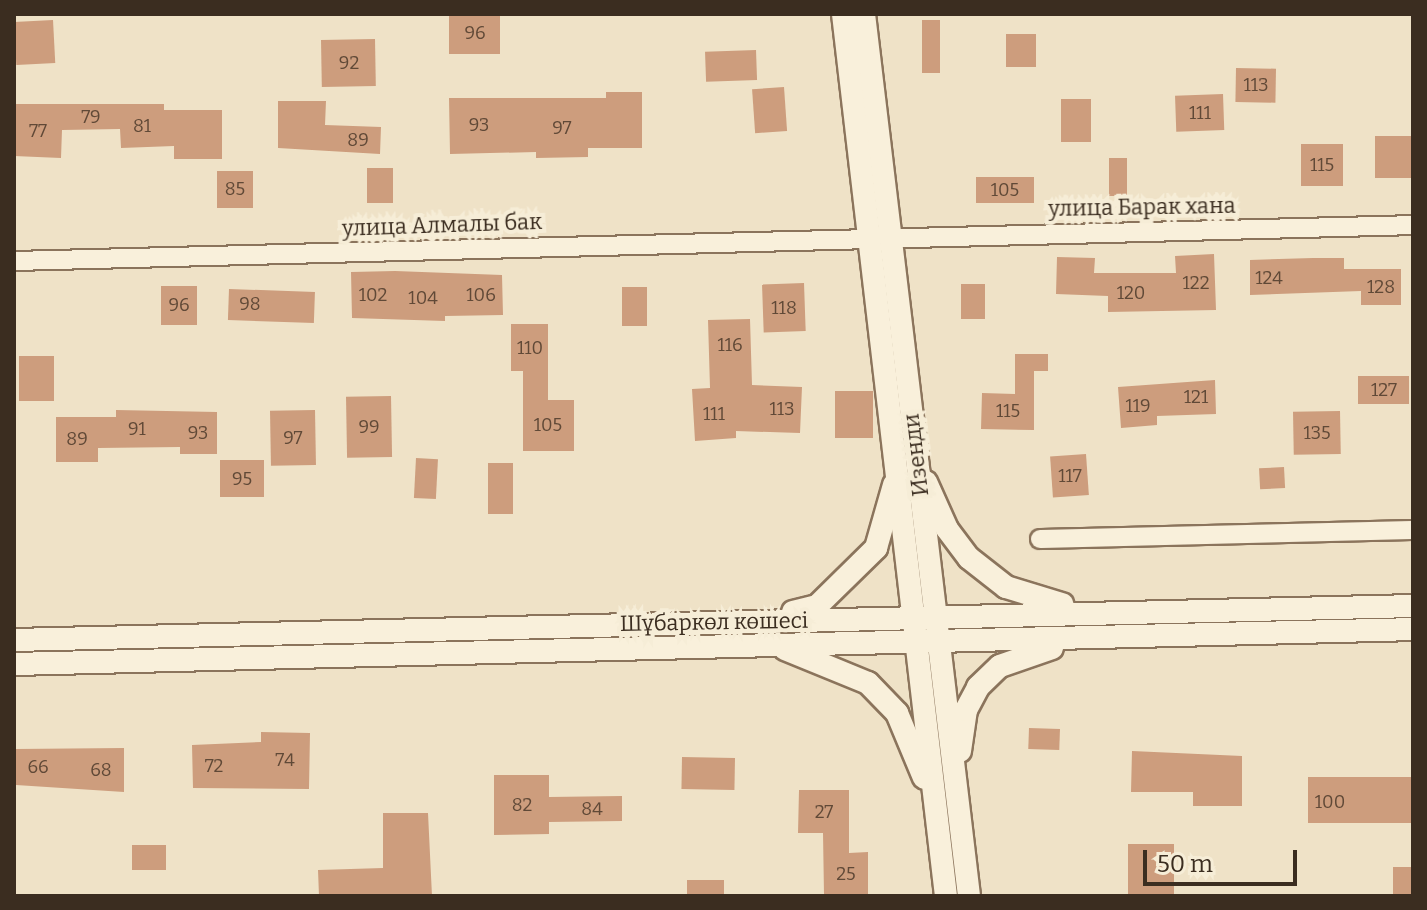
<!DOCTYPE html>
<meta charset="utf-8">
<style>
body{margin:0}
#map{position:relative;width:1427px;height:910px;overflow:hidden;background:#efe2c7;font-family:Bitter,serif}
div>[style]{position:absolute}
.building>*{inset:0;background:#cd9d7d;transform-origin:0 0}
.roads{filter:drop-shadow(2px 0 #8b745c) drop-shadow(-2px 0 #8b745c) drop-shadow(0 2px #8b745c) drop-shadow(0 -2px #8b745c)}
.minor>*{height:18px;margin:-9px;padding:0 9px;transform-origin:9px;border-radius:9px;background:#f9f0db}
.tertiary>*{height:22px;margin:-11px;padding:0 11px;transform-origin:11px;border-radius:11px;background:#f9f0db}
span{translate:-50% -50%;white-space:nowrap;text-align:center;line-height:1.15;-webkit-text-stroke:8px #f6edd7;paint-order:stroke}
.number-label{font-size:18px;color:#604937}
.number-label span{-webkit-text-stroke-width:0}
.street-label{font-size:22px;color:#3b2d20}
.frame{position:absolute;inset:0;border:16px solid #3b2d20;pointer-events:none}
.scale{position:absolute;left:1143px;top:850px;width:154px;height:36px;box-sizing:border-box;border:4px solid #3b2d20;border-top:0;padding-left:10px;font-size:24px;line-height:28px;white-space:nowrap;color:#3b2d20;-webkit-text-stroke:6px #f6edd7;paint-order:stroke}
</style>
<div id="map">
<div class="building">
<div style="left:449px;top:14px;width:51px;height:40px"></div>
<div style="left:53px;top:20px;width:43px;height:39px;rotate:87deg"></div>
<div style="left:922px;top:20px;width:18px;height:53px"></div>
<div style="left:1006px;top:34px;width:30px;height:33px"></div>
<div style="left:375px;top:39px;width:47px;height:54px;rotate:89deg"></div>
<div style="left:756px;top:50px;width:30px;height:51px;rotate:88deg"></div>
<div style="left:1236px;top:68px;width:40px;height:34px;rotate:1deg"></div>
<div style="left:784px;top:87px;width:44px;height:32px;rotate:86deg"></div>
<div style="clip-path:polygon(606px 92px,642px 92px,642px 148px,588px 148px,588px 157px,536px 158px,536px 152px,450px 154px,449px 98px,606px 98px)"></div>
<div style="left:1223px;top:94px;width:36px;height:48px;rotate:88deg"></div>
<div style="left:1061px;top:99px;width:30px;height:43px"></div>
<div style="clip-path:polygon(278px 101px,326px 101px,325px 125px,381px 127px,380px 154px,278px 148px)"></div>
<div style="clip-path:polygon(14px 104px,164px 104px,164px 110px,222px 110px,222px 159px,174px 159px,174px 146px,121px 148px,120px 129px,62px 130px,61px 158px,14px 156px)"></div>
<div style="left:1375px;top:136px;width:38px;height:42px"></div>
<div style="left:1301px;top:144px;width:42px;height:42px"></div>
<div style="left:1109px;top:158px;width:18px;height:38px"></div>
<div style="left:367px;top:168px;width:26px;height:35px"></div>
<div style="left:217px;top:171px;width:36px;height:37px"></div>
<div style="left:976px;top:177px;width:58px;height:26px"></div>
<div style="clip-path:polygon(1214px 254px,1216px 310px,1108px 312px,1108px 296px,1056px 294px,1057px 257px,1095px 258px,1094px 273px,1176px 273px,1175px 256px)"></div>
<div style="clip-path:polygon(1313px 258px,1344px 258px,1344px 269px,1401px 269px,1401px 305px,1361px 305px,1361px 291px,1250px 295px,1250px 260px)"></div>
<div style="clip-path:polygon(395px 271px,502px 275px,503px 315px,445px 316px,445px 321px,352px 318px,351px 272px)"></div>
<div style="left:804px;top:283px;width:48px;height:42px;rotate:88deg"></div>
<div style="left:961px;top:284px;width:24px;height:35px"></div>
<div style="left:161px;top:286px;width:36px;height:39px"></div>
<div style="left:622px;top:287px;width:25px;height:39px"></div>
<div style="left:229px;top:289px;width:86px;height:31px;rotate:2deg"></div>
<div style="clip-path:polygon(750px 319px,752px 385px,802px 387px,800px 433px,736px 431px,736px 438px,695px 441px,692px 389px,710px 388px,708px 320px)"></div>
<div style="clip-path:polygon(511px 324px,548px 324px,548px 400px,574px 400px,574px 451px,523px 451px,523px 371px,511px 371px)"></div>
<div style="clip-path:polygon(1015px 354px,1048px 354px,1048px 371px,1034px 371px,1034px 430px,981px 429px,982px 393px,1015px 394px)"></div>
<div style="left:19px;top:356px;width:35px;height:45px"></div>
<div style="left:1358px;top:376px;width:51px;height:28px"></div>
<div style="clip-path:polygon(1215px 380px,1216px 414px,1157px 416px,1157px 425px,1121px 428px,1118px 387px)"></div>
<div style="left:835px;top:391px;width:38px;height:47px"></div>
<div style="left:391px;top:396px;width:61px;height:45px;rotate:89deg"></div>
<div style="clip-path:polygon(116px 410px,217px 412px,217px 454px,180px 454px,180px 447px,98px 448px,98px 462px,56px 462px,56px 417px,116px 417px)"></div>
<div style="left:315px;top:410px;width:55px;height:45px;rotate:89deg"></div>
<div style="left:1340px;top:411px;width:43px;height:47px;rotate:89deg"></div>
<div style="left:1086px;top:454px;width:41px;height:36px;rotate:86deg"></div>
<div style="left:416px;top:458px;width:22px;height:40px;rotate:3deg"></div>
<div style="left:220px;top:460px;width:44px;height:37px"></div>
<div style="left:488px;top:463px;width:25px;height:51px"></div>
<div style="left:1284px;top:467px;width:21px;height:25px;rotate:87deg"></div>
<div style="left:1029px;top:728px;width:31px;height:21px;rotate:2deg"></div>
<div style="clip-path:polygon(261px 732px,310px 733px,309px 789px,193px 788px,192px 745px,261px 742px)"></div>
<div style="clip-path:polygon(124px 748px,124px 792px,16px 785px,16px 749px)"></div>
<div style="clip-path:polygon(1132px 751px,1242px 756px,1242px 806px,1193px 806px,1193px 792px,1131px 792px)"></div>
<div style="left:682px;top:757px;width:53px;height:32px;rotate:1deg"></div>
<div style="clip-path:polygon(494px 775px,549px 775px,549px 797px,622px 796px,622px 821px,549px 822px,549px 834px,494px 835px)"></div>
<div style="left:1413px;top:777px;width:46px;height:105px;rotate:90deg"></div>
<div style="clip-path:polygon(799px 790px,849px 790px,849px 853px,868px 852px,868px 895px,824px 895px,823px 833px,798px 833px)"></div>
<div style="clip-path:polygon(383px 813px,428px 813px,432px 896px,319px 896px,318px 870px,383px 868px)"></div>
<div style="left:1128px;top:844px;width:46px;height:52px"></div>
<div style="left:132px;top:845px;width:34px;height:25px"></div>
<div style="left:1413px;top:867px;width:29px;height:20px;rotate:90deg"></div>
<div style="left:687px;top:880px;width:37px;height:16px"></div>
</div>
<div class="roads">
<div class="minor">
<div style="left:14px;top:261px;width:1399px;rotate:-1.47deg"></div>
<div style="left:1040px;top:539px;width:373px;rotate:-1.4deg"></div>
</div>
<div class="tertiary">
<div style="left:843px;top:14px;width:888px;rotate:83.34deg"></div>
<div style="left:864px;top:14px;width:888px;rotate:83.21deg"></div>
<div style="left:926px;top:482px;width:51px;rotate:65.9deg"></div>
<div style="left:947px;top:529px;width:36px;rotate:53deg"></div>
<div style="left:969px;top:558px;width:47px;rotate:38.1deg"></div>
<div style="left:1006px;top:587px;width:59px;rotate:16.9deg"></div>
<div style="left:793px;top:612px;width:25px;rotate:-14deg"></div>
<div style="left:817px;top:606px;width:83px;rotate:-44.5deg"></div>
<div style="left:876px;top:548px;width:66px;rotate:-74.1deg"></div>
<div style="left:14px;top:640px;width:1399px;rotate:-1.39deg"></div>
<div style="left:785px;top:649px;width:90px;rotate:22.3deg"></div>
<div style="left:868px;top:683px;width:42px;rotate:46deg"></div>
<div style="left:897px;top:713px;width:70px;rotate:67.4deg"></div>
<div style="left:14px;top:664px;width:1399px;rotate:-1.43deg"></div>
<div style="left:960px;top:751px;width:41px;rotate:-81.7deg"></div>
<div style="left:966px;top:710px;width:26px;rotate:-62deg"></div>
<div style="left:978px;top:687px;width:30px;rotate:-44deg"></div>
<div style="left:1000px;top:666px;width:55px;rotate:-19.1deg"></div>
</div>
</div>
<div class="number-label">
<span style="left:475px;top:33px">96</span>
<span style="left:349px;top:63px">92</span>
<span style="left:1256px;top:85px">113</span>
<span style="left:1200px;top:113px">111</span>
<span style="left:91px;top:117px">79</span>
<span style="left:479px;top:125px">93</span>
<span style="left:142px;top:126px">81</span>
<span style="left:562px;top:128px">97</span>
<span style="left:38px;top:131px">77</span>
<span style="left:358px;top:140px">89</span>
<span style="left:1322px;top:165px">115</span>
<span style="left:235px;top:189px">85</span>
<span style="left:1005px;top:190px">105</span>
<span style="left:1269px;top:278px">124</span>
<span style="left:1196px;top:283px">122</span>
<span style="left:1381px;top:287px">128</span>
<span style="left:1131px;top:293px">120</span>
<span style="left:373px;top:295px">102</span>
<span style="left:481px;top:295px">106</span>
<span style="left:423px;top:298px">104</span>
<span style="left:250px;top:304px">98</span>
<span style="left:179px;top:305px">96</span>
<span style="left:784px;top:308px">118</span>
<span style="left:730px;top:345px">116</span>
<span style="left:530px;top:348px">110</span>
<span style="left:1384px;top:390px">127</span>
<span style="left:1196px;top:397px">121</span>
<span style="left:1138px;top:406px">119</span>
<span style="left:782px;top:409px">113</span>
<span style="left:1008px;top:411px">115</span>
<span style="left:714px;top:414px">111</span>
<span style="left:548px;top:425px">105</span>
<span style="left:369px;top:427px">99</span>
<span style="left:137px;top:429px">91</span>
<span style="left:198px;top:433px">93</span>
<span style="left:1317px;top:433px">135</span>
<span style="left:293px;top:438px">97</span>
<span style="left:77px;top:439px">89</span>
<span style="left:1070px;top:476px">117</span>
<span style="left:242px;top:479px">95</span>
<span style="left:285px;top:760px">74</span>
<span style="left:214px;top:766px">72</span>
<span style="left:38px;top:767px">66</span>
<span style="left:101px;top:770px">68</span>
<span style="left:1330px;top:802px">100</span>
<span style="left:522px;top:805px">82</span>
<span style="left:592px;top:809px">84</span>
<span style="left:824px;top:812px">27</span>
<span style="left:846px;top:874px">25</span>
</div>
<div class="street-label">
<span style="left:1142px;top:207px;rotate:-1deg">улица Барак хана</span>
<span style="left:442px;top:225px;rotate:-2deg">улица Алмалы бак</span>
<span style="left:916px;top:455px;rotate:-97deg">Изенди</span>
<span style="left:714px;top:622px;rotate:-1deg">Шұбаркөл көшесі</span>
</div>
<div class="frame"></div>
<div class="scale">50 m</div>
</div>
